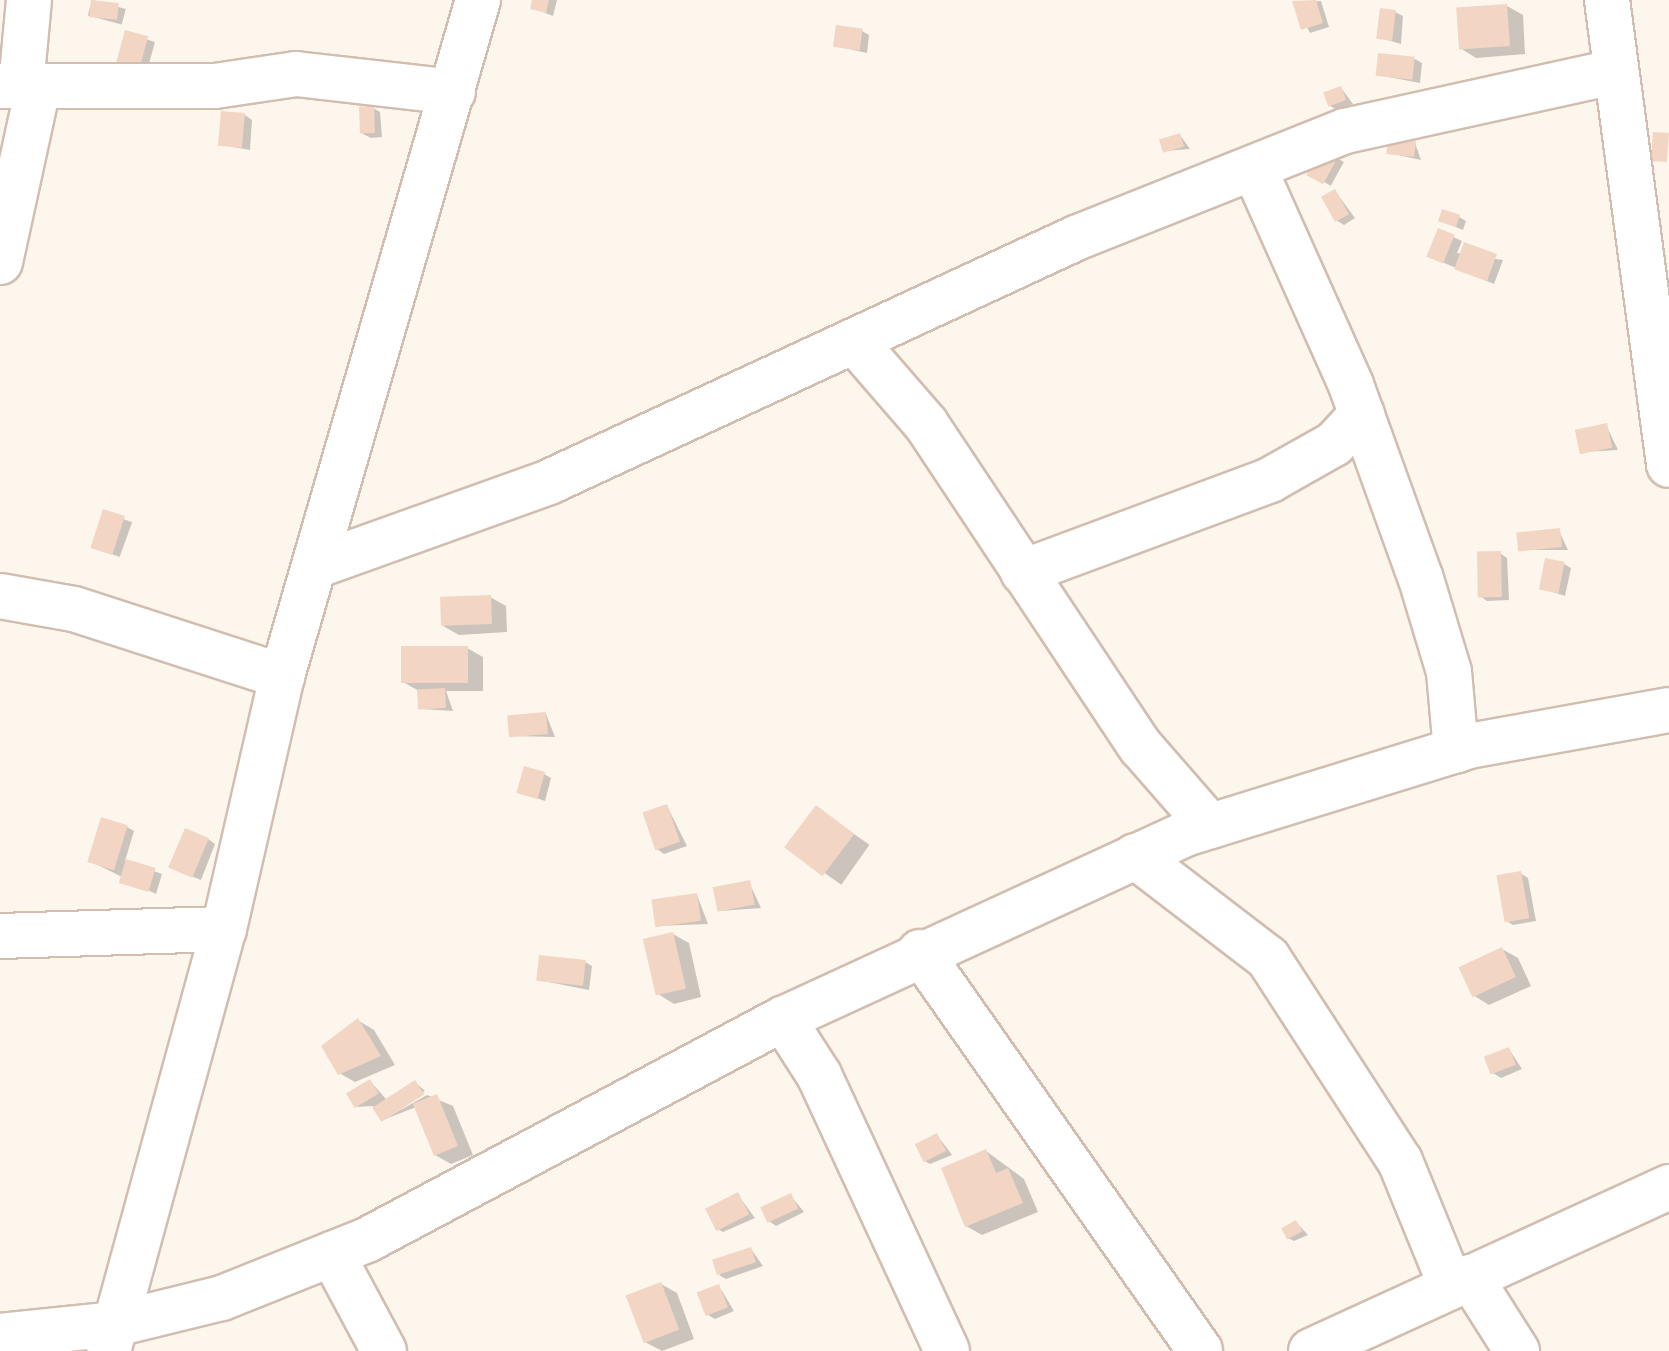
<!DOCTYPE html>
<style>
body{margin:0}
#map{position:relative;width:1669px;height:1351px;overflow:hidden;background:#fdf6ec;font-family:Overpass,sans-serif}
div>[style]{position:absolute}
.shadow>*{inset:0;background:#0003;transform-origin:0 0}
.building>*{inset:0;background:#f3d5c3;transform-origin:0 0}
.roads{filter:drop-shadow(2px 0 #d1beb0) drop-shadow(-2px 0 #d1beb0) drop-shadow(0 2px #d1beb0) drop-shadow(0 -2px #d1beb0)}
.minor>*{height:44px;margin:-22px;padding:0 22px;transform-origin:22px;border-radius:22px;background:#fff}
span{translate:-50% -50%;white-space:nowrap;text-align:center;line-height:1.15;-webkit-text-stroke:6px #fffaf3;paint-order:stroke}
</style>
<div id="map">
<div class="shadow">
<div style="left:92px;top:0;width:35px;height:16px;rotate:15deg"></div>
<div style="clip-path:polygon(534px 0,557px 0,553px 16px,532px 8px)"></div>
<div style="clip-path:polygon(1321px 1px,1329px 27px,1310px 33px,1294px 3px)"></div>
<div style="clip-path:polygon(1507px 6px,1523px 15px,1525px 54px,1476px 58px,1460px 48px)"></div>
<div style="clip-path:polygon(1395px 12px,1403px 16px,1401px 44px,1380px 38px)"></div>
<div style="clip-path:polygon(862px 31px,869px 35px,867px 53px,835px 46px)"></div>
<div style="clip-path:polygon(127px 33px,155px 42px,147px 71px,127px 66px)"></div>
<div style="clip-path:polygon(1415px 59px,1422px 63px,1420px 83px,1378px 75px)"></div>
<div style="clip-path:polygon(1341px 88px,1353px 104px,1338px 110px,1330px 106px)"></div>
<div style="clip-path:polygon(373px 108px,380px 112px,382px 137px,371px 138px,363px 134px)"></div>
<div style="clip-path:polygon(245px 115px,252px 120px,250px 150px,221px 145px)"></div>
<div style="clip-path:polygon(1180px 135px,1190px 149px,1164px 151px)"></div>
<div style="clip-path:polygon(1415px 143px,1421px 160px,1389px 153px)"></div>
<div style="left:1322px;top:150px;width:25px;height:27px;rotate:29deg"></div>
<div style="clip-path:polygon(1335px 191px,1355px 218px,1344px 225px,1336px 220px)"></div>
<div style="clip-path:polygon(1459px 217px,1466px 221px,1463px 230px,1448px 224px)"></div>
<div style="clip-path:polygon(1440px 231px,1462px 241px,1457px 253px,1503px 260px,1494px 284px,1437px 260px)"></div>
<div style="clip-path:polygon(1606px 425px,1618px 450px,1582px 452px)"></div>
<div style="left:104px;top:512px;width:30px;height:37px;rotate:20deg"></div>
<div style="clip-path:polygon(1559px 531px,1568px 550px,1520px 550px)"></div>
<div style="clip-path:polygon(1500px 553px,1507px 558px,1509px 600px,1487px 601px,1480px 596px)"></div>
<div style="clip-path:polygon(1564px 564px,1571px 568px,1565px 596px,1540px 588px)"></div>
<div style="clip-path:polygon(490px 597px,506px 606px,507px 632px,459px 635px,443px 626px)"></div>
<div style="clip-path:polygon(467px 648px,483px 657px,483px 691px,446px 691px,453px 711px,421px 709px,419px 691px,403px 682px)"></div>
<div style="clip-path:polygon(546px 714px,555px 737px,511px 736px)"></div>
<div style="clip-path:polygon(544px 774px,551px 778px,545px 801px,519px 792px)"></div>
<div style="clip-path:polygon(667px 806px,687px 846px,664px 854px,657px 849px)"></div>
<div style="left:817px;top:808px;width:64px;height:49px;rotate:35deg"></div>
<div style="clip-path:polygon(127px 827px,134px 831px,125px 861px,162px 874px,156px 894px,90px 861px)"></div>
<div style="clip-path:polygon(208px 839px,215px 844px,201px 880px,179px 871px)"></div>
<div style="clip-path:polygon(1520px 873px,1528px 878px,1536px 921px,1513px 925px,1506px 921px)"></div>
<div style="clip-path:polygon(749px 882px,761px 908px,720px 911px)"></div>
<div style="clip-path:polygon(697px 895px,708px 924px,658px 926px)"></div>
<div style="clip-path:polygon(673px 934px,689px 943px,701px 997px,674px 1004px,658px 994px)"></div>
<div style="clip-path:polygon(1502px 949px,1518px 958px,1531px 986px,1489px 1005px,1473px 995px)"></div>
<div style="clip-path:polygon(585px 962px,592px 966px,589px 990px,538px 980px)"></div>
<div style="clip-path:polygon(359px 1021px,374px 1030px,395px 1065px,355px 1082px,339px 1073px)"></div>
<div style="clip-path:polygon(1509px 1049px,1522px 1069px,1501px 1078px,1493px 1073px)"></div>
<div style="clip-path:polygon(370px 1081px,386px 1099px,415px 1082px,425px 1091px,382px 1119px,373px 1106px,356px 1107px)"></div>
<div style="clip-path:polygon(427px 1095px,453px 1106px,473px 1155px,451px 1164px,435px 1155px,416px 1107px,383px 1120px)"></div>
<div style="clip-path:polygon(937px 1135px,952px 1155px,930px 1164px,923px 1160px)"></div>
<div style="clip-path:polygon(986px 1151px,1024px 1179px,1038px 1212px,982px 1235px,966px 1226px)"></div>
<div style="clip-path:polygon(738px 1195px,755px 1218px,723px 1232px,716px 1228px)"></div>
<div style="clip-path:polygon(791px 1196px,804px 1212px,776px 1226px,769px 1221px)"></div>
<div style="clip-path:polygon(1296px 1222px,1308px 1235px,1294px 1241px,1286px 1237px)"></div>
<div style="clip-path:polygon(751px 1249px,763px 1266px,726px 1279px,719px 1275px)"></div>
<div style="clip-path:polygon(661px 1284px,677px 1293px,694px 1339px,662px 1351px,645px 1342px)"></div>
<div style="clip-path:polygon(719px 1286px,734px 1311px,715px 1319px,708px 1315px)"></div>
</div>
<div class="building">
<div style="left:91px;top:0;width:28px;height:17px;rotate:6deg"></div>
<div style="clip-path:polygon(532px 0,549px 0,546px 13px,530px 9px)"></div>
<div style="clip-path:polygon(1316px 0,1323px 23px,1301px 30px,1292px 1px)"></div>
<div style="left:1507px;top:4px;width:42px;height:51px;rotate:86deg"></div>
<div style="left:1380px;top:8px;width:16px;height:31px;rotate:7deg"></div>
<div style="left:836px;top:25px;width:27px;height:22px;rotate:8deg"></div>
<div style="left:125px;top:30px;width:24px;height:34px;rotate:15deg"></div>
<div style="left:1378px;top:53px;width:37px;height:23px;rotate:6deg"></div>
<div style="left:1341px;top:86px;width:15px;height:19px;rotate:70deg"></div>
<div style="left:374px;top:106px;width:27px;height:15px;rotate:88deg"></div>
<div style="left:221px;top:111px;width:24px;height:35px;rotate:5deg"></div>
<div style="left:1653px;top:132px;width:16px;height:29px;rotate:4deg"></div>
<div style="left:1180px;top:133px;width:14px;height:22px;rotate:73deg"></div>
<div style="left:1388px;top:138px;width:28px;height:16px;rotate:6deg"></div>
<div style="left:1321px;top:148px;width:19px;height:31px;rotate:28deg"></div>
<div style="left:1335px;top:189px;width:29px;height:16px;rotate:61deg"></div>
<div style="left:1442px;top:209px;width:19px;height:13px;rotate:18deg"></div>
<div style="left:1438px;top:228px;width:18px;height:31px;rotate:22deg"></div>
<div style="left:1464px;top:242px;width:35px;height:29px;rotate:20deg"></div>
<div style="left:1607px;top:423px;width:25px;height:33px;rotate:78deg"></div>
<div style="left:103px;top:509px;width:23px;height:41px;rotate:18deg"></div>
<div style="left:1560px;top:528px;width:19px;height:44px;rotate:84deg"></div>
<div style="left:1501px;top:551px;width:46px;height:24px;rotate:89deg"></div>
<div style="left:1545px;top:558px;width:20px;height:32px;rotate:11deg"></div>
<div style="left:491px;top:595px;width:29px;height:51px;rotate:88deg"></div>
<div style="left:401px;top:646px;width:67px;height:37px"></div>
<div style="left:445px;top:688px;width:20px;height:28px;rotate:87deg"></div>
<div style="left:546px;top:712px;width:22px;height:39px;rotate:85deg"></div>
<div style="left:524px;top:766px;width:22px;height:28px;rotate:16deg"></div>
<div style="left:667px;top:804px;width:40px;height:26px;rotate:71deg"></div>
<div style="left:816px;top:805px;width:48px;height:53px;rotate:37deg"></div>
<div style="left:101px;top:817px;width:28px;height:47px;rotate:17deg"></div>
<div style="left:185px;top:828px;width:26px;height:43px;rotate:23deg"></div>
<div style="left:126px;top:859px;width:31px;height:25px;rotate:17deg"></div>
<div style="left:1521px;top:871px;width:48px;height:25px;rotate:80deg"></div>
<div style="left:750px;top:880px;width:25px;height:38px;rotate:79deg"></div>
<div style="left:697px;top:893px;width:28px;height:46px;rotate:82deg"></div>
<div style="left:673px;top:932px;width:58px;height:31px;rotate:77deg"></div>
<div style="left:1502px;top:947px;width:33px;height:48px;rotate:65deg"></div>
<div style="left:539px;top:955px;width:47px;height:26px;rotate:6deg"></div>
<div style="clip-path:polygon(358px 1018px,381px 1056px,338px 1075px,321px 1046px)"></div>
<div style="left:1509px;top:1047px;width:19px;height:27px;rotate:69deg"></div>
<div style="left:370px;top:1079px;width:17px;height:28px;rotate:59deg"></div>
<div style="left:415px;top:1080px;width:17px;height:51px;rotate:57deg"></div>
<div style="left:437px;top:1094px;width:56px;height:26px;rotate:68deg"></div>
<div style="left:937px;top:1133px;width:20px;height:25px;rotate:63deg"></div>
<div style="clip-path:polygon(986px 1149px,996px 1173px,1008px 1168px,1023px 1203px,965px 1227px,941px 1168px)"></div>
<div style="left:738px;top:1192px;width:25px;height:37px;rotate:63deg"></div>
<div style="left:791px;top:1193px;width:17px;height:34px;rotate:65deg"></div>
<div style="left:1296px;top:1220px;width:13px;height:17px;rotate:61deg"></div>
<div style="left:751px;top:1247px;width:16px;height:41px;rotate:72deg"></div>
<div style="left:661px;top:1282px;width:51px;height:38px;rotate:69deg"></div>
<div style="left:719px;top:1284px;width:25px;height:24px;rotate:69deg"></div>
</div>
<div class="roads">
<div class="minor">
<div style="left:1607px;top:0;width:469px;rotate:82.4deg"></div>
<div style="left:0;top:86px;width:215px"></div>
<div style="left:215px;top:86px;width:82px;rotate:-8.4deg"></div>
<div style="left:296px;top:74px;width:158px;rotate:6.5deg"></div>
<div style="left:21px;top:86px;width:86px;rotate:-84.7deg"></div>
<div style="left:1254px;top:168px;width:238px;rotate:65.9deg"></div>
<div style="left:1351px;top:385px;width:206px;rotate:70.2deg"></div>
<div style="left:1421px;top:579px;width:97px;rotate:73.2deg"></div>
<div style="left:1449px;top:672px;width:79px;rotate:84.9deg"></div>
<div style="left:0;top:262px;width:179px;rotate:-77.7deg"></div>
<div style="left:855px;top:342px;width:108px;rotate:49.1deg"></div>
<div style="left:926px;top:424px;width:388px;rotate:56.4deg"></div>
<div style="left:1141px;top:747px;width:105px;rotate:48.9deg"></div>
<div style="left:315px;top:566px;width:249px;rotate:-19.7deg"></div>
<div style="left:549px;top:482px;width:581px;rotate:-24.84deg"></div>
<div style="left:1076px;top:238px;width:289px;rotate:-21.7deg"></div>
<div style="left:1345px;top:131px;width:275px;rotate:-12.4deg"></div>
<div style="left:1023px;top:572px;width:264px;rotate:-20.4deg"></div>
<div style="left:1270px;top:480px;width:73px;rotate:-29.4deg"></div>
<div style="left:1334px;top:444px;width:41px;rotate:-47deg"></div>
<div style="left:0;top:596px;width:75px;rotate:10deg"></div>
<div style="left:74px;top:609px;width:219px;rotate:17.9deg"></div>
<div style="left:1135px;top:856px;width:168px;rotate:37.5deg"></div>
<div style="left:1268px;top:958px;width:242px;rotate:57deg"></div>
<div style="left:1400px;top:1161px;width:135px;rotate:67.8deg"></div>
<div style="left:0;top:936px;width:224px;rotate:-1.8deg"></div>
<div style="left:920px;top:952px;width:487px;rotate:54.9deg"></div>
<div style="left:783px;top:1019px;width:67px;rotate:57.3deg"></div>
<div style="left:819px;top:1075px;width:304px;rotate:65.1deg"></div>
<div style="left:332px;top:1254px;width:110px;rotate:61.8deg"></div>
<div style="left:1470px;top:1277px;width:88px;rotate:57.6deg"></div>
<div style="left:0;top:1336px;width:117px;rotate:-5.9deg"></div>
<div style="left:116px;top:1324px;width:109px;rotate:-13.8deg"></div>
<div style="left:222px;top:1298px;width:156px;rotate:-21.8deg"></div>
<div style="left:367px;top:1240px;width:471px;rotate:-28deg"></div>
<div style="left:783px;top:1019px;width:443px;rotate:-24.7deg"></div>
<div style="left:1185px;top:834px;width:297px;rotate:-17.2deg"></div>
<div style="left:1469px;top:746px;width:203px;rotate:-10.2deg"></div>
<div style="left:109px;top:1348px;width:434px;rotate:-74.7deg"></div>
<div style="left:224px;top:929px;width:260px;rotate:-77.1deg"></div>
<div style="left:282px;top:676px;width:704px;rotate:-73.83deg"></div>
<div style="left:1311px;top:1351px;width:394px;rotate:-24.6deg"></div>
</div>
</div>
</div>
